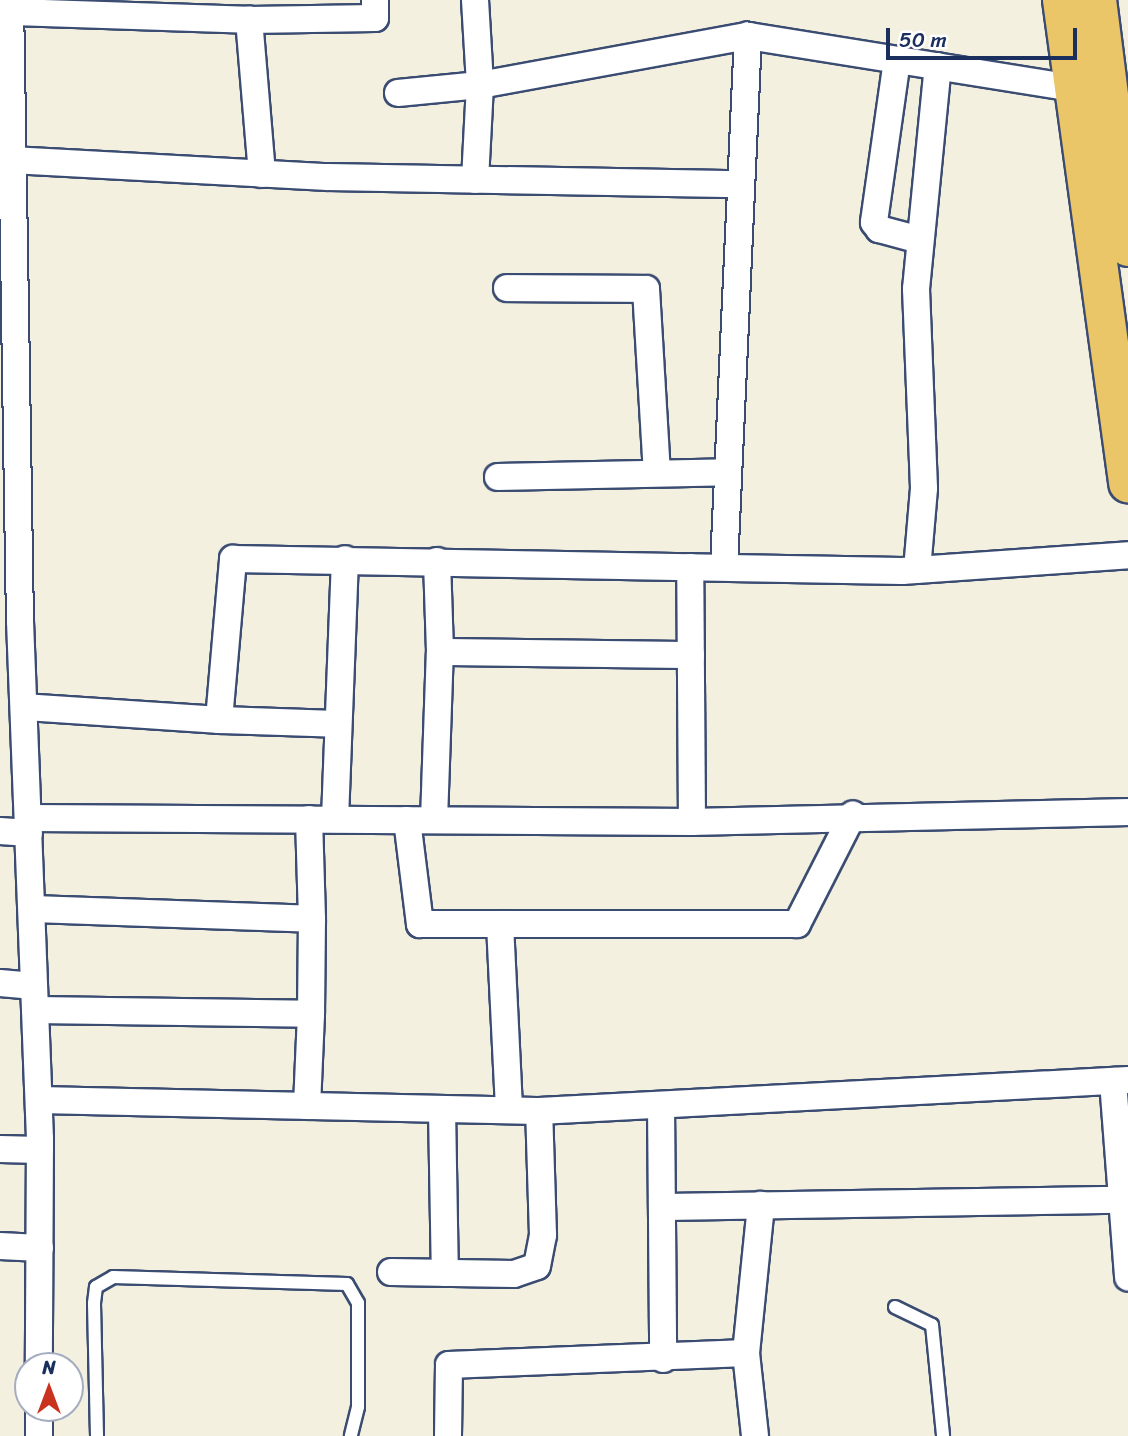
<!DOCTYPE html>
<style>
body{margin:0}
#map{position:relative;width:1128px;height:1436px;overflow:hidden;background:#f3f0e0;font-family:Sriracha,sans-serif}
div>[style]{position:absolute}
.roads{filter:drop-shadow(2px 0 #3b4c72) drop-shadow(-2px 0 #3b4c72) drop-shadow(0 2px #3b4c72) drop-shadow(0 -2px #3b4c72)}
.service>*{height:12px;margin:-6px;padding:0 6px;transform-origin:6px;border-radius:6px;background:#fff}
.minor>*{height:26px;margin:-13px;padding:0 13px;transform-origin:13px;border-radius:13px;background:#fff}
.primary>*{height:38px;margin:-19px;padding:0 19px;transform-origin:19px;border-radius:19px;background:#ebc669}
span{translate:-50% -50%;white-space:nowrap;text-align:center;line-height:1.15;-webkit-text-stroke:5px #fff;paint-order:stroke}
.north{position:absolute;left:14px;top:1352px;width:70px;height:70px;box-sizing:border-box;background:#fff;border:2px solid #a4acbf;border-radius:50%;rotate:0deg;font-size:19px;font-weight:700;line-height:28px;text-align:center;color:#1b2f5e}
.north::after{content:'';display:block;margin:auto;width:24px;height:32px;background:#c8321e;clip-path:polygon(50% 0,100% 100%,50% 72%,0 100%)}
.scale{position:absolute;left:886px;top:28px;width:191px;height:32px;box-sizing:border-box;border:4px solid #1b2f5e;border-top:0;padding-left:9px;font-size:21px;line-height:24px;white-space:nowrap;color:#1b2f5e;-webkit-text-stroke:5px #fff;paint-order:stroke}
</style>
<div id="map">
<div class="roads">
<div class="service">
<div style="left:895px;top:1307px;width:41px;rotate:25.9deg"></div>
<div style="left:932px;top:1325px;width:112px;rotate:84.3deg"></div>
<div style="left:97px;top:1436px;width:133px;rotate:-91.3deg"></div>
<div style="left:94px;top:1303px;width:16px;rotate:-83deg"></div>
<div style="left:96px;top:1287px;width:20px;rotate:-30deg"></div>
<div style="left:113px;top:1277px;width:234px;rotate:1.7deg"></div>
<div style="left:347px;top:1284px;width:22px;rotate:60deg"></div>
<div style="left:358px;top:1303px;width:104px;rotate:90deg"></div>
<div style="left:358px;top:1407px;width:30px;rotate:104deg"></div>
</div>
<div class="minor">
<div style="left:10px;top:0;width:621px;rotate:89.08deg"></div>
<div style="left:20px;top:621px;width:518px;rotate:87.79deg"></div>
<div style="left:40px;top:1139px;width:227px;rotate:90.3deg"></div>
<div style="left:475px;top:0;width:85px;rotate:86.6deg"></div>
<div style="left:480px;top:85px;width:95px;rotate:93deg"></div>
<div style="left:11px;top:12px;width:238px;rotate:1.9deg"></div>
<div style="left:897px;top:60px;width:164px;rotate:98.1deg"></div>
<div style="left:874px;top:222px;width:9px;rotate:54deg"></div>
<div style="left:879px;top:229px;width:42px;rotate:15deg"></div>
<div style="left:398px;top:93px;width:82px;rotate:-5.6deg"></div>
<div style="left:480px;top:85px;width:272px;rotate:-10.4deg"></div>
<div style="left:11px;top:160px;width:317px;rotate:3.1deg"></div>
<div style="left:328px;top:177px;width:412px;rotate:1deg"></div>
<div style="left:262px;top:174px;width:155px;rotate:-94.8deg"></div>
<div style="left:249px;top:20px;width:126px;rotate:-0.9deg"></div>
<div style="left:375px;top:18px;width:18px;rotate:-90deg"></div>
<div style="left:507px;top:288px;width:139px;rotate:0.4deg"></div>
<div style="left:646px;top:289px;width:184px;rotate:86.6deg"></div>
<div style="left:498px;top:477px;width:230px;rotate:-1.2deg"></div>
<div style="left:437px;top:561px;width:91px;rotate:88.1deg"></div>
<div style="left:724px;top:566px;width:531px;rotate:-87.41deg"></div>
<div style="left:748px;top:36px;width:330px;rotate:9.1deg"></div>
<div style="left:917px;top:570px;width:82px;rotate:-85.1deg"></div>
<div style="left:924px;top:488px;width:199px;rotate:-92.3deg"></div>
<div style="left:916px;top:289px;width:224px;rotate:-84.4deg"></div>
<div style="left:24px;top:707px;width:195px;rotate:3.8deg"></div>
<div style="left:219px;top:720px;width:162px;rotate:-85deg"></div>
<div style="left:233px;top:559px;width:669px;rotate:1.03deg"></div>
<div style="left:902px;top:571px;width:227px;rotate:-4deg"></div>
<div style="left:219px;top:720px;width:119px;rotate:1.9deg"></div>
<div style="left:28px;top:818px;width:664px;rotate:0.35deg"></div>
<div style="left:692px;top:822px;width:255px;rotate:-90.4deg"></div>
<div style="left:335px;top:819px;width:260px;rotate:-87.8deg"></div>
<div style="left:407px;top:820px;width:105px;rotate:82.9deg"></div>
<div style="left:420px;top:924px;width:377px"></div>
<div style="left:797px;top:924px;width:123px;rotate:-63deg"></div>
<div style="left:434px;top:820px;width:168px;rotate:-88deg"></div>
<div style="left:440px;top:652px;width:251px;rotate:0.7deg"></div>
<div style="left:692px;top:822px;width:436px;rotate:-1.3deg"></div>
<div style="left:0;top:831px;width:29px;rotate:4deg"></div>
<div style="left:32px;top:909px;width:280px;rotate:2deg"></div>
<div style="left:312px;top:919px;width:100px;rotate:-91.7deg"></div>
<div style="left:500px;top:924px;width:186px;rotate:87.2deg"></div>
<div style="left:0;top:983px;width:34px;rotate:5deg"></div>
<div style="left:35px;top:1010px;width:276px;rotate:0.8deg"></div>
<div style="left:311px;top:1014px;width:95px;rotate:-89.4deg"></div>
<div style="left:1113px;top:1081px;width:197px;rotate:85.6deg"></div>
<div style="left:39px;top:1100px;width:500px;rotate:1.26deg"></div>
<div style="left:539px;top:1111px;width:590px;rotate:-3.01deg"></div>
<div style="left:661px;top:1105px;width:254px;rotate:89.5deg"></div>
<div style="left:307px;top:1106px;width:92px;rotate:-87.5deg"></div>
<div style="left:442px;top:1109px;width:164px;rotate:89deg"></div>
<div style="left:0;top:1149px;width:40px;rotate:1.4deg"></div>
<div style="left:662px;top:1207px;width:460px;rotate:-0.9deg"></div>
<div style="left:0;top:1246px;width:40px;rotate:2.9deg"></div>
<div style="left:391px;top:1272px;width:123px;rotate:0.9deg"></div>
<div style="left:514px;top:1274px;width:24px;rotate:-19deg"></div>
<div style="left:537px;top:1266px;width:32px;rotate:-79deg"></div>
<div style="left:543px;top:1235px;width:124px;rotate:-91.8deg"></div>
<div style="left:746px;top:1353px;width:83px;rotate:83.8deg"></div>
<div style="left:39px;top:1436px;width:28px;rotate:-90deg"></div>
<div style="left:448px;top:1436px;width:71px;rotate:-89.2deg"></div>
<div style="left:449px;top:1365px;width:297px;rotate:-2.3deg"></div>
<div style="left:746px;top:1353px;width:149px;rotate:-84.2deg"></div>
</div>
<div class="primary">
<div style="left:1062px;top:0;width:488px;rotate:82.2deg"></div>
<div style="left:1097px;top:0;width:249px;rotate:82.8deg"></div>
</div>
</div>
<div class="north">N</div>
<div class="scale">50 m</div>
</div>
